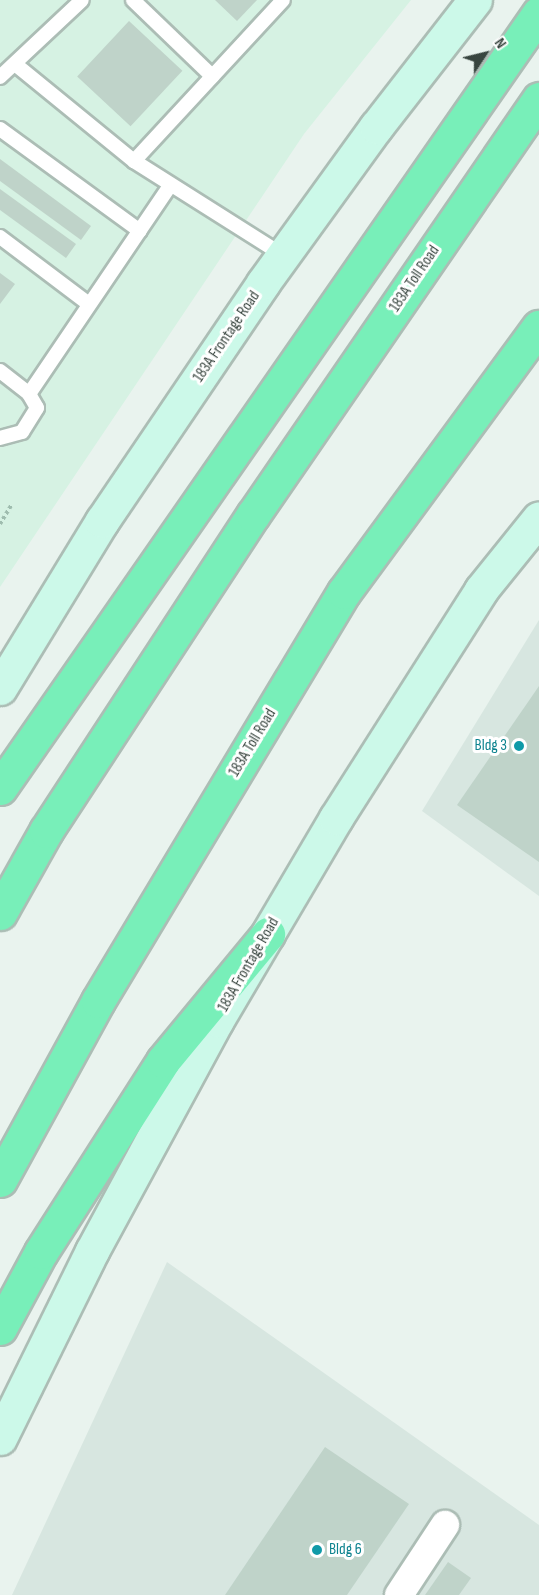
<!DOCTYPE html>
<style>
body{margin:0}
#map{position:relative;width:539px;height:1595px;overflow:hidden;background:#e9f3ee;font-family:"Sofia Sans Condensed",sans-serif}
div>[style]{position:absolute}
.residential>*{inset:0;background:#d7e6e0}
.commercial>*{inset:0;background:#d6f2e3}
.building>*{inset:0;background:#bfd3c9;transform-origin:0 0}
.path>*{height:4px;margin-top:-2px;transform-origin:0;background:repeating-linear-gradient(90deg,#9fbdaf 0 3px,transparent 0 6px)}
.roads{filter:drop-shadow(2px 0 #acbdb5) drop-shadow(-2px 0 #acbdb5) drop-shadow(0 2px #acbdb5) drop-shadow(0 -2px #acbdb5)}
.service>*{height:14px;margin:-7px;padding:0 7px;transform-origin:7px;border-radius:7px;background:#fff}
.minor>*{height:28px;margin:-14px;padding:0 14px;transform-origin:14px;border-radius:14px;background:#fff}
.secondary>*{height:33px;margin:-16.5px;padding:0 16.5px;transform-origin:16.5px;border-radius:16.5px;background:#ccf9e9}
.motorway>*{height:33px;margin:-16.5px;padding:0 16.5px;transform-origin:16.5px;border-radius:16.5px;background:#78efb9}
.dots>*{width:16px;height:16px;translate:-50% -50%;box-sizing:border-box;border:3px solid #fff;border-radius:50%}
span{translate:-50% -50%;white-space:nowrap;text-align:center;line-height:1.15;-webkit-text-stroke:6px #fff;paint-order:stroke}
.street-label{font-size:16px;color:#38453f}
.culture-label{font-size:16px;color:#0d838f}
.right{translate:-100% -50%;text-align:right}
.left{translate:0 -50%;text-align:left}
.north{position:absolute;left:455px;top:24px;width:60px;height:60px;-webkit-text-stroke:4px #fff;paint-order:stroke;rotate:55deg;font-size:16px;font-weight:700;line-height:24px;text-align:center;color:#38453f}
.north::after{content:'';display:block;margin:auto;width:21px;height:27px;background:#38453f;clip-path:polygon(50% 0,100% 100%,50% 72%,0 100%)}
</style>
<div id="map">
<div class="residential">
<div style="clip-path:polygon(539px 620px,539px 896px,422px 811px)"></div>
<div style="clip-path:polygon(167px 1262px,539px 1525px,539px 1595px,12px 1595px)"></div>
</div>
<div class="commercial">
<div style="clip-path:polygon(0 0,411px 0,304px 134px,0 587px)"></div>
</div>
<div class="building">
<div style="clip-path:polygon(215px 0,257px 0,237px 21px)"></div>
<div style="left:129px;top:21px;width:73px;height:76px;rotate:43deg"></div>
<div style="clip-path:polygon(0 159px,91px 226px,81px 240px,0 181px)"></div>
<div style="clip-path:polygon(0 189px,76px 244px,66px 258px,0 210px)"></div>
<div style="clip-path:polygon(0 273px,15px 284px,0 304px)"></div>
<div style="clip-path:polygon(539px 686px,539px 862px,457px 805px)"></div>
<div style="clip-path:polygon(325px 1447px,409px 1504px,347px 1595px,225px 1595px)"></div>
<div style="clip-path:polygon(448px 1562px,471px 1578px,459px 1595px,425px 1595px)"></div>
</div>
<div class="path">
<div style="left:0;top:524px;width:23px;rotate:-59deg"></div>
</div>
<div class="roads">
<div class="service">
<div style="left:133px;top:0;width:110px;rotate:43.9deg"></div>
<div style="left:15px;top:64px;width:154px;rotate:39.2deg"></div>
<div style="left:134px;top:161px;width:178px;rotate:32.3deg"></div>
<div style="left:0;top:77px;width:112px;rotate:-43.2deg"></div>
<div style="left:0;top:129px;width:173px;rotate:36.1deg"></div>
<div style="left:134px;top:161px;width:219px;rotate:-47.2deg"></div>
<div style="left:0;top:237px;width:111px;rotate:37deg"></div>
<div style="left:0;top:371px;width:37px;rotate:38deg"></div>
<div style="left:29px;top:394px;width:16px;rotate:60deg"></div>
<div style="left:37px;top:408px;width:28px;rotate:122deg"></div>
<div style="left:22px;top:432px;width:23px;rotate:165deg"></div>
<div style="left:29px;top:394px;width:251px;rotate:-55.9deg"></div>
</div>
<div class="minor">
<div style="left:399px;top:1595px;width:84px;rotate:-56.7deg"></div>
</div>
<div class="secondary">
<div style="left:0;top:688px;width:196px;rotate:-58.6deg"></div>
<div style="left:102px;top:521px;width:287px;rotate:-55.9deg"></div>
<div style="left:263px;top:283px;width:193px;rotate:-54.1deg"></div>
<div style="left:376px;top:127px;width:161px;rotate:-52.1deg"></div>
<div style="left:0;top:1438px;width:208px;rotate:-63.8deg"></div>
<div style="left:92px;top:1251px;width:263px;rotate:-61.6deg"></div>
<div style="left:217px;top:1020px;width:234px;rotate:-59.5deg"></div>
<div style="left:336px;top:818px;width:270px;rotate:-57.5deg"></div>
<div style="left:481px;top:590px;width:92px;rotate:-51.1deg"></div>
</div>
<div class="motorway">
<div style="left:0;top:788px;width:944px;rotate:-55.18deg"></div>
<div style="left:0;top:913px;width:94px;rotate:-60.7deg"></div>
<div style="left:46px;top:831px;width:378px;rotate:-56.8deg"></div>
<div style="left:253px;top:515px;width:505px;rotate:-55.49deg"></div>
<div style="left:0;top:1180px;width:204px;rotate:-61.3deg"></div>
<div style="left:98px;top:1001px;width:477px;rotate:-59deg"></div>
<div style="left:344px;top:592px;width:329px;rotate:-53.7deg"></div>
<div style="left:0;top:1328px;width:86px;rotate:-61.7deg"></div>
<div style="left:41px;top:1252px;width:227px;rotate:-57.4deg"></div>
<div style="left:163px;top:1061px;width:165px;rotate:-50.4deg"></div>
</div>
</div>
<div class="dots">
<div style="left:519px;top:746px;background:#0f9aa8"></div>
<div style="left:317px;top:1550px;background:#0f9aa8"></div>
</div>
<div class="street-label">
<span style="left:415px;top:279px;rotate:-56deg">183A Toll Road</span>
<span style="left:227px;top:337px;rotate:-56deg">183A Frontage Road</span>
<span style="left:253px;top:743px;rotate:-59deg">183A Toll Road</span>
<span style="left:249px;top:965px;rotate:-60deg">183A Frontage Road</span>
</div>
<div class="culture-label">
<span class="right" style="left:507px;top:746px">Bldg 3</span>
<span class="left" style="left:329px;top:1550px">Bldg 6</span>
</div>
<div class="north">N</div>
</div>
